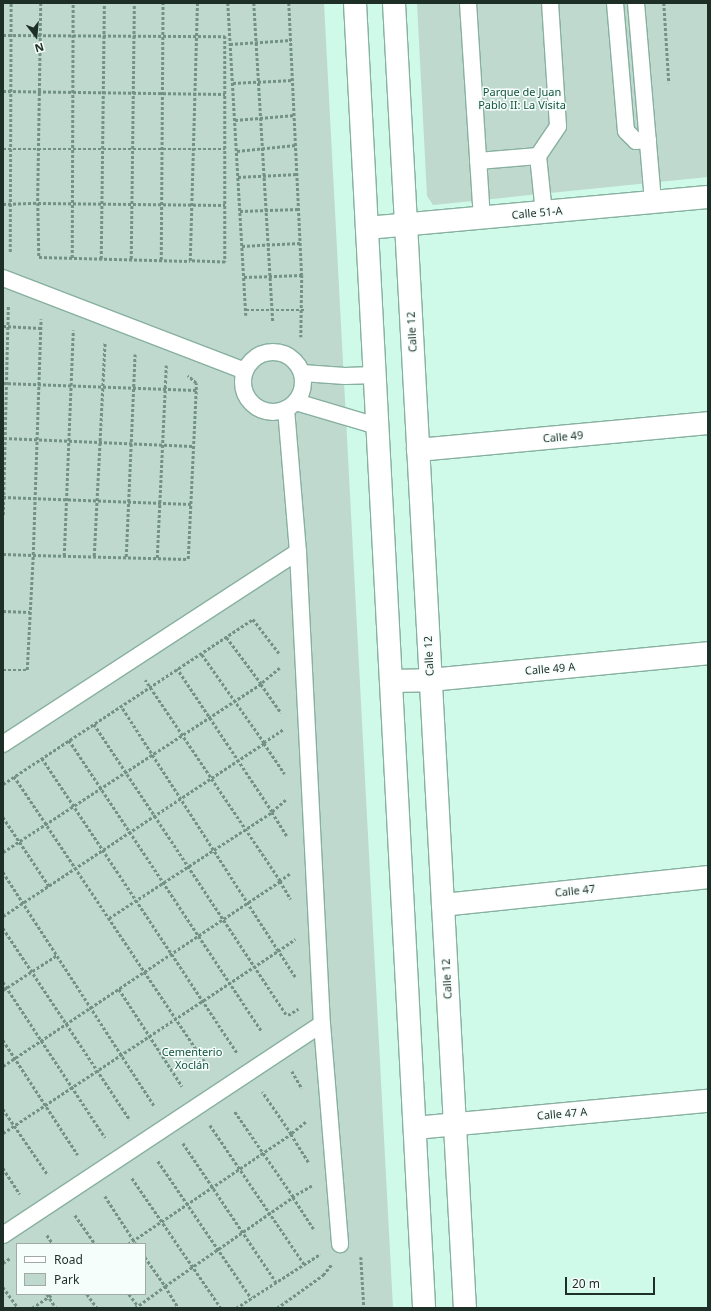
<!DOCTYPE html>
<meta charset="utf-8">
<style>
body{margin:0}
#map{position:relative;width:711px;height:1311px;overflow:hidden;background:#cffae9;font-family:"Noto Sans",sans-serif}
div>[style]{position:absolute}
.green>*{inset:0;background:#bfd9ce}
.path>*{height:2.5px;margin-top:-1.25px;transform-origin:0;background:repeating-linear-gradient(90deg,#749185 0 3px,transparent 0 5px)}
.roads{filter:drop-shadow(1px 0 #87b0a0) drop-shadow(-1px 0 #87b0a0) drop-shadow(0 1px #87b0a0) drop-shadow(0 -1px #87b0a0)}
.service>*{height:16px;margin:-8px;padding:0 8px;transform-origin:8px;border-radius:8px;background:#fff}
.service>.ring{margin:-8px;padding:0;box-sizing:content-box;background:none;border:16px solid #fff;border-radius:50%}
.minor>*{height:22px;margin:-11px;padding:0 11px;transform-origin:11px;border-radius:11px;background:#fff}
.tertiary>*{height:22px;margin:-11px;padding:0 11px;transform-origin:11px;border-radius:11px;background:#fff}
span{translate:-50% -50%;white-space:nowrap;text-align:center;line-height:1.15;-webkit-text-stroke:3px #f6fefb;paint-order:stroke}
.park-label{font-size:11px;color:#125340}
.street-label{font-size:11px;color:#1e2f28}
.frame{position:absolute;inset:0;border:4px solid #1e2f28;pointer-events:none}
.legend{position:absolute;left:16px;top:1243px;width:130px;height:52px;box-sizing:border-box;background:#f6fefb;border:1px solid #a0aba7;margin:0;padding:5px 7px;list-style:none;font-size:12px;color:#1e2f28}
.legend li{display:flex;align-items:center;gap:8px;height:20px}
.legend b{width:20px;border:1px solid #a0aba7}
.north{position:absolute;left:16px;top:16px;width:40px;height:40px;-webkit-text-stroke:3px #f6fefb;paint-order:stroke;rotate:164deg;font-size:11px;font-weight:700;line-height:16px;text-align:center;color:#1e2f28}
.north::after{content:'';display:block;margin:auto;width:14px;height:18px;background:#1e2f28;clip-path:polygon(50% 0,100% 100%,50% 72%,0 100%)}
.scale{position:absolute;left:565px;top:1277px;width:90px;height:18px;box-sizing:border-box;border:2px solid #1e2f28;border-top:0;padding-left:5px;font-size:12px;line-height:14px;white-space:nowrap;color:#1e2f28;-webkit-text-stroke:3px #f6fefb;paint-order:stroke}
</style>
<div id="map">
<div class="green">
<div style="clip-path:polygon(evenodd,3px 3px,324px 3px,393px 1308px,3px 1308px,3px 3px,17px 1244px,145px 1244px,145px 1294px,17px 1294px,17px 1244px)"></div>
<div style="clip-path:polygon(417px 3px,708px 3px,708px 177px,433px 205px,427px 196px)"></div>
</div>
<div class="path">
<div style="left:41px;top:3px;width:200px;rotate:90.9deg"></div>
<div style="left:38px;top:203px;width:187px;rotate:0.6deg"></div>
<div style="left:228px;top:3px;width:313px;rotate:86.7deg"></div>
<div style="left:254px;top:3px;width:320px;rotate:86.6deg"></div>
<div style="left:289px;top:3px;width:272px;rotate:87.3deg"></div>
<div style="left:302px;top:275px;width:62px;rotate:90.9deg"></div>
<div style="left:664px;top:3px;width:80px;rotate:86.4deg"></div>
<div style="left:3px;top:35px;width:222px;rotate:0.3deg"></div>
<div style="left:225px;top:36px;width:226px;rotate:90deg"></div>
<div style="left:225px;top:262px;width:35px;rotate:-178deg"></div>
<div style="left:230px;top:44px;width:61px;rotate:-3.8deg"></div>
<div style="left:233px;top:83px;width:60px;rotate:-2.9deg"></div>
<div style="left:3px;top:91px;width:222px;rotate:0.8deg"></div>
<div style="left:235px;top:120px;width:60px;rotate:-4.8deg"></div>
<div style="left:3px;top:149px;width:222px"></div>
<div style="left:237px;top:151px;width:59px;rotate:-5.8deg"></div>
<div style="left:238px;top:177px;width:60px;rotate:-2.9deg"></div>
<div style="left:3px;top:204px;width:35px;rotate:-2deg"></div>
<div style="left:38px;top:203px;width:54px;rotate:88.9deg"></div>
<div style="left:39px;top:257px;width:151px;rotate:1.5deg"></div>
<div style="left:190px;top:261px;width:258px;rotate:-88.4deg"></div>
<div style="left:240px;top:211px;width:59px;rotate:-1.9deg"></div>
<div style="left:242px;top:246px;width:58px;rotate:-3deg"></div>
<div style="left:10px;top:252px;width:249px;rotate:-89.8deg"></div>
<div style="left:72px;top:258px;width:255px;rotate:-89.8deg"></div>
<div style="left:101px;top:259px;width:256px;rotate:-89.3deg"></div>
<div style="left:131px;top:259px;width:256px;rotate:-89.3deg"></div>
<div style="left:161px;top:260px;width:257px;rotate:-89.6deg"></div>
<div style="left:244px;top:277px;width:58px;rotate:-2deg"></div>
<div style="left:246px;top:310px;width:58px"></div>
<div style="left:3px;top:326px;width:38px;rotate:3deg"></div>
<div style="left:3px;top:383px;width:193px;rotate:2.1deg"></div>
<div style="left:4px;top:438px;width:189px;rotate:2.4deg"></div>
<div style="left:3px;top:497px;width:188px;rotate:2.1deg"></div>
<div style="left:3px;top:515px;width:209px;rotate:-88.6deg"></div>
<div style="left:3px;top:554px;width:30px;rotate:2deg"></div>
<div style="left:33px;top:555px;width:236px;rotate:-88.1deg"></div>
<div style="left:64px;top:556px;width:226px;rotate:-87.7deg"></div>
<div style="left:94px;top:556px;width:214px;rotate:-87.1deg"></div>
<div style="left:126px;top:557px;width:203px;rotate:-87.5deg"></div>
<div style="left:157px;top:558px;width:193px;rotate:-87.3deg"></div>
<div style="left:3px;top:611px;width:27px;rotate:2deg"></div>
<div style="left:280px;top:668px;width:25px;rotate:140deg"></div>
<div style="left:261px;top:684px;width:35px;rotate:55deg"></div>
<div style="left:3px;top:670px;width:24px"></div>
<div style="left:27px;top:670px;width:115px;rotate:-87deg"></div>
<div style="left:33px;top:555px;width:155px;rotate:1.5deg"></div>
<div style="left:188px;top:559px;width:169px;rotate:-87.3deg"></div>
<div style="left:196px;top:390px;width:7px;rotate:-90deg"></div>
<div style="left:196px;top:383px;width:11px;rotate:-139deg"></div>
<div style="left:94px;top:724px;width:350px;rotate:56.5deg"></div>
<div style="left:283px;top:730px;width:23px;rotate:146deg"></div>
<div style="left:264px;top:743px;width:37px;rotate:56deg"></div>
<div style="left:69px;top:740px;width:350px;rotate:56.5deg"></div>
<div style="left:42px;top:758px;width:354px;rotate:56.5deg"></div>
<div style="left:14px;top:776px;width:351px;rotate:56.3deg"></div>
<div style="left:3px;top:784px;width:300px;rotate:-33.4deg"></div>
<div style="left:253px;top:619px;width:43px;rotate:52.6deg"></div>
<div style="left:286px;top:800px;width:18px;rotate:139deg"></div>
<div style="left:272px;top:812px;width:28px;rotate:58deg"></div>
<div style="left:3px;top:817px;width:83px;rotate:56.3deg"></div>
<div style="left:3px;top:852px;width:308px;rotate:-33.1deg"></div>
<div style="left:261px;top:684px;width:59px;rotate:-126.7deg"></div>
<div style="left:3px;top:872px;width:278px;rotate:57.1deg"></div>
<div style="left:290px;top:874px;width:12px;rotate:145deg"></div>
<div style="left:280px;top:881px;width:21px;rotate:59deg"></div>
<div style="left:3px;top:916px;width:313px;rotate:-33.5deg"></div>
<div style="left:264px;top:743px;width:109px;rotate:-125.3deg"></div>
<div style="left:109px;top:918px;width:194px;rotate:-33deg"></div>
<div style="left:272px;top:812px;width:172px;rotate:-123.6deg"></div>
<div style="left:3px;top:928px;width:230px;rotate:56.5deg"></div>
<div style="left:295px;top:977px;width:31px;rotate:-123deg"></div>
<div style="left:278px;top:951px;width:21px;rotate:-35deg"></div>
<div style="left:3px;top:982px;width:186px;rotate:56.7deg"></div>
<div style="left:119px;top:989px;width:116px;rotate:57deg"></div>
<div style="left:3px;top:990px;width:64px;rotate:-32.9deg"></div>
<div style="left:288px;top:1015px;width:12px;rotate:-31deg"></div>
<div style="left:3px;top:1040px;width:137px;rotate:56.9deg"></div>
<div style="left:3px;top:1066px;width:333px;rotate:-33.7deg"></div>
<div style="left:280px;top:881px;width:242px;rotate:-123.9deg"></div>
<div style="left:292px;top:1071px;width:20px;rotate:60deg"></div>
<div style="left:3px;top:1109px;width:80px;rotate:55.7deg"></div>
<div style="left:306px;top:1122px;width:19px;rotate:141deg"></div>
<div style="left:291px;top:1134px;width:34px;rotate:58deg"></div>
<div style="left:210px;top:1125px;width:168px;rotate:55.9deg"></div>
<div style="left:3px;top:1133px;width:330px;rotate:-33.5deg"></div>
<div style="left:278px;top:951px;width:291px;rotate:-122.7deg"></div>
<div style="left:183px;top:1143px;width:167px;rotate:56.2deg"></div>
<div style="left:158px;top:1161px;width:166px;rotate:55.8deg"></div>
<div style="left:3px;top:1168px;width:31px;rotate:57deg"></div>
<div style="left:132px;top:1178px;width:158px;rotate:55.6deg"></div>
<div style="left:312px;top:1186px;width:22px;rotate:150deg"></div>
<div style="left:293px;top:1197px;width:38px;rotate:57deg"></div>
<div style="left:105px;top:1196px;width:57px;rotate:57.1deg"></div>
<div style="left:75px;top:1215px;width:35px;rotate:55deg"></div>
<div style="left:47px;top:1235px;width:11px;rotate:56deg"></div>
<div style="left:128px;top:1244px;width:197px;rotate:-34deg"></div>
<div style="left:291px;top:1134px;width:51px;rotate:-124.6deg"></div>
<div style="left:145px;top:1257px;width:35px;rotate:55deg"></div>
<div style="left:165px;top:1286px;width:156px;rotate:-34.8deg"></div>
<div style="left:293px;top:1197px;width:104px;rotate:-124.5deg"></div>
<div style="left:361px;top:1257px;width:51px;rotate:86.6deg"></div>
<div style="left:3px;top:1263px;width:9px;rotate:-36deg"></div>
<div style="left:3px;top:1287px;width:26px;rotate:54deg"></div>
<div style="left:47px;top:1294px;width:17px;rotate:57deg"></div>
<div style="left:87px;top:1294px;width:17px;rotate:54deg"></div>
<div style="left:129px;top:1294px;width:15px;rotate:53deg"></div>
<div style="left:32px;top:1308px;width:25px;rotate:-34deg"></div>
<div style="left:135px;top:1308px;width:37px;rotate:-36deg"></div>
<div style="left:165px;top:1286px;width:26px;rotate:58deg"></div>
<div style="left:236px;top:1308px;width:100px;rotate:-32.7deg"></div>
<div style="left:277px;top:1308px;width:57px;rotate:-35.7deg"></div>
<div style="left:323px;top:1275px;width:13px;rotate:-51deg"></div>
</div>
<div class="roads">
<div class="service">
<div style="left:468px;top:3px;width:215px;rotate:86.3deg"></div>
<div style="left:615px;top:3px;width:128px;rotate:85.1deg"></div>
<div style="left:626px;top:131px;width:14px;rotate:45deg"></div>
<div style="left:636px;top:141px;width:12px;rotate:-5deg"></div>
<div style="left:636px;top:3px;width:200px;rotate:85.1deg"></div>
<div style="left:478px;top:161px;width:60px;rotate:-4.8deg"></div>
<div style="left:544px;top:213px;width:57px;rotate:-96deg"></div>
<div style="left:538px;top:156px;width:36px;rotate:-56deg"></div>
<div style="left:558px;top:126px;width:123px;rotate:-93.7deg"></div>
<div style="left:3px;top:278px;width:259px;rotate:21deg"></div>
<div class="ring" style="left:243px;top:352px;width:44px;height:44px"></div>
<div style="left:302px;top:373px;width:43px;rotate:4deg"></div>
<div style="left:345px;top:376px;width:30px;rotate:-2deg"></div>
<div style="left:296px;top:402px;width:84px;rotate:16.5deg"></div>
<div style="left:286px;top:409px;width:144px;rotate:85.2deg"></div>
<div style="left:298px;top:552px;width:473px;rotate:87.1deg"></div>
<div style="left:322px;top:1024px;width:221px;rotate:85.3deg"></div>
<div style="left:3px;top:744px;width:352px;rotate:-33.1deg"></div>
<div style="left:3px;top:1235px;width:382px;rotate:-33.5deg"></div>
</div>
<div class="minor">
<div style="left:367px;top:228px;width:342px;rotate:-5.2deg"></div>
<div style="left:418px;top:450px;width:291px;rotate:-5.3deg"></div>
<div style="left:391px;top:681px;width:39px;rotate:-1deg"></div>
<div style="left:430px;top:680px;width:279px;rotate:-5.5deg"></div>
<div style="left:443px;top:905px;width:266px;rotate:-6deg"></div>
<div style="left:415px;top:1128px;width:294px;rotate:-5.3deg"></div>
</div>
<div class="tertiary">
<div style="left:355px;top:3px;width:1307px;rotate:86.97deg"></div>
<div style="left:394px;top:3px;width:1307px;rotate:86.89deg"></div>
</div>
</div>
<div class="park-label">
<span style="left:522px;top:99px">Parque de Juan<br>Pablo II: La Visita</span>
<span style="left:192px;top:1059px">Cementerio<br>Xoclán</span>
</div>
<div class="street-label">
<span style="left:537px;top:213px;rotate:-5deg">Calle 51-A</span>
<span style="left:412px;top:332px;rotate:-93deg">Calle 12</span>
<span style="left:563px;top:437px;rotate:-5deg">Calle 49</span>
<span style="left:429px;top:656px;rotate:-93deg">Calle 12</span>
<span style="left:550px;top:669px;rotate:-5deg">Calle 49 A</span>
<span style="left:575px;top:891px;rotate:-6deg">Calle 47</span>
<span style="left:447px;top:979px;rotate:-93deg">Calle 12</span>
<span style="left:562px;top:1114px;rotate:-5deg">Calle 47 A</span>
</div>
<div class="frame"></div>
<ul class="legend">
<li><b style="height:5px;background:#fff"></b>Road</li>
<li><b style="height:11px;background:#bfd9ce"></b>Park</li>
</ul>
<div class="north">N</div>
<div class="scale">20 m</div>
</div>
